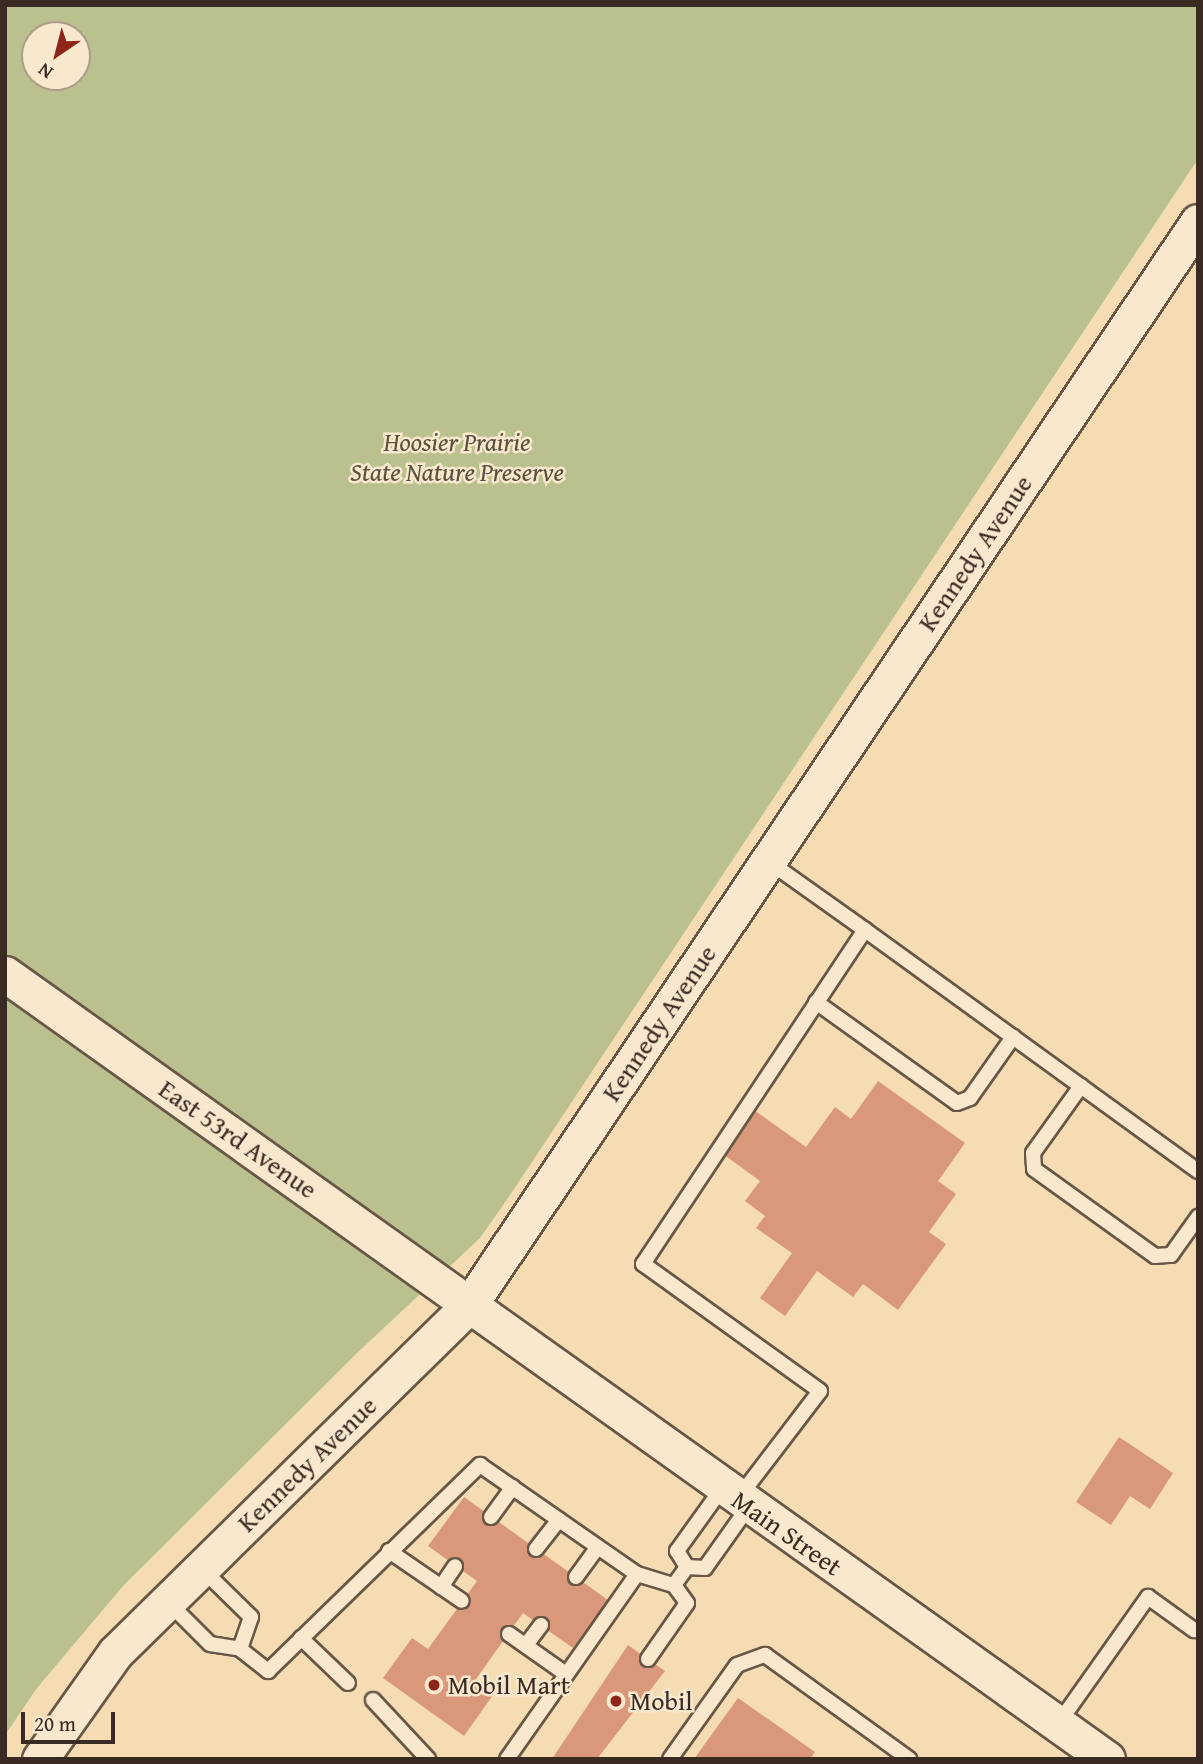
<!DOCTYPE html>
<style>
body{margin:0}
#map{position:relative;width:1203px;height:1764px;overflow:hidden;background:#f5dcb3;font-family:"Gentium Book Plus",serif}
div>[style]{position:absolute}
.green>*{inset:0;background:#bac08e}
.building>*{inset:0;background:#da987a}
.roads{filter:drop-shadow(2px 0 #685746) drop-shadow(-2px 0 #685746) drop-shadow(0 2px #685746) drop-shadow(0 -2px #685746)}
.service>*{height:14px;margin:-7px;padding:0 7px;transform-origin:7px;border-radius:7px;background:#f8e8ce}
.tertiary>*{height:35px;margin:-17.5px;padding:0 17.5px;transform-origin:17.5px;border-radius:17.5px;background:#f8e8ce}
.dots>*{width:19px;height:19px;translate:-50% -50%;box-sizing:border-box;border:4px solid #f8e8ce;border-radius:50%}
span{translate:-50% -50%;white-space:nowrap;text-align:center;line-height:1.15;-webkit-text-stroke:5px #f8e8ce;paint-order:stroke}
.park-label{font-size:26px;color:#59503d;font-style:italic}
.street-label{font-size:26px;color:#392b22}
.poi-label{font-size:26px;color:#392b22}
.left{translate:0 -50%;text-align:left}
.frame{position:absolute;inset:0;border:7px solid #392b22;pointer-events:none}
.north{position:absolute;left:21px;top:21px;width:70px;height:70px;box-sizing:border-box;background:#f8e8ce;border:2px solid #ac9c89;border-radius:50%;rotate:215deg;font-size:19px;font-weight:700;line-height:28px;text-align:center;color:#392b22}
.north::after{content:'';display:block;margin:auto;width:24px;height:32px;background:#8f2418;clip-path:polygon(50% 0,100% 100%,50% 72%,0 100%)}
.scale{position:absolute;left:21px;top:1712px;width:94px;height:32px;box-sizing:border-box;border:4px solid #392b22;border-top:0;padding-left:9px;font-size:21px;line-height:24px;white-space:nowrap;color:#392b22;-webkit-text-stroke:5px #f8e8ce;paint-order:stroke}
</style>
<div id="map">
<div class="green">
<div style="clip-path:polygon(evenodd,5px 5px,1198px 5px,1198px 159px,508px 1198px,480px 1238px,357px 1353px,123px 1586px,37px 1688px,5px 1735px,5px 5px,35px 35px,77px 35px,77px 77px,35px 77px,35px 35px)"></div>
</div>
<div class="building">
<div style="clip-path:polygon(878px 1081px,965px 1143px,938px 1181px,956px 1194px,929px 1232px,946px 1244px,898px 1310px,863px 1284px,853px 1297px,817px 1271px,785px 1316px,760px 1298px,792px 1253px,756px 1228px,765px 1216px,745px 1201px,760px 1181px,723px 1154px,754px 1110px,806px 1147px,835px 1107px,851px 1119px)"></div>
<div style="clip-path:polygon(1119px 1437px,1173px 1473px,1150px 1509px,1130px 1496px,1111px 1525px,1076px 1502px)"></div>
<div style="clip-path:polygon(464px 1497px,608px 1600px,573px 1648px,523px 1613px,474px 1682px,493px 1695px,464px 1736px,383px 1678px,412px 1638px,428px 1649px,477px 1581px,428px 1546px)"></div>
<div style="clip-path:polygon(628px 1645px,665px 1671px,597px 1759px,552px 1759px)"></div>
<div style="clip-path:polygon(738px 1698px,815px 1752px,810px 1759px,694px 1759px)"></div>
</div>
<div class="roads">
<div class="service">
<div style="left:768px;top:861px;width:119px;rotate:35.4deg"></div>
<div style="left:816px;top:1002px;width:173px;rotate:35.6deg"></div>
<div style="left:957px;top:1103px;width:14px;rotate:-21deg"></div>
<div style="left:970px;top:1098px;width:75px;rotate:-54.8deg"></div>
<div style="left:1081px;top:1086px;width:82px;rotate:125.6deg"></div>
<div style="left:1033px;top:1153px;width:16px;rotate:86deg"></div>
<div style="left:1034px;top:1169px;width:149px;rotate:35.7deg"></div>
<div style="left:1155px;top:1256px;width:16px;rotate:-4deg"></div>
<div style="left:1171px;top:1255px;width:47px;rotate:-54.6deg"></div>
<div style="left:739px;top:1497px;width:133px;rotate:-52.6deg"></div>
<div style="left:820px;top:1391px;width:218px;rotate:-144.3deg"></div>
<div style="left:643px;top:1264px;width:401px;rotate:-56.4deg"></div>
<div style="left:865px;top:930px;width:411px;rotate:35.9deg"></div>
<div style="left:491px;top:1517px;width:37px;rotate:-54deg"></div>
<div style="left:536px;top:1549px;width:37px;rotate:-52deg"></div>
<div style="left:389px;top:1551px;width:88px;rotate:34.4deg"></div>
<div style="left:687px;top:1567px;width:19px;rotate:-122deg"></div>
<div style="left:677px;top:1551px;width:79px;rotate:-54.3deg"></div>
<div style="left:687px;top:1567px;width:18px;rotate:3deg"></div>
<div style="left:705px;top:1568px;width:76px;rotate:-54.6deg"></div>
<div style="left:201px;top:1568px;width:70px;rotate:44.4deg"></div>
<div style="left:251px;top:1617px;width:34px;rotate:109deg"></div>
<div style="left:637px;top:1574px;width:39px;rotate:17deg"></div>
<div style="left:674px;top:1585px;width:22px;rotate:-54deg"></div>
<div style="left:576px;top:1577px;width:37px;rotate:-54deg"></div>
<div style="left:441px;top:1587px;width:25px;rotate:-56deg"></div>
<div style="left:168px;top:1602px;width:59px;rotate:45deg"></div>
<div style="left:210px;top:1644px;width:30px;rotate:9deg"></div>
<div style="left:240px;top:1649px;width:36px;rotate:38deg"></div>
<div style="left:268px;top:1671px;width:296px;rotate:-44.2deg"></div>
<div style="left:480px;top:1465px;width:191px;rotate:34.8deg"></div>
<div style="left:637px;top:1574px;width:226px;rotate:125.1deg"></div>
<div style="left:509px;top:1634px;width:70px;rotate:35.1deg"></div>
<div style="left:301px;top:1638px;width:65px;rotate:43.8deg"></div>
<div style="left:526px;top:1645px;width:25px;rotate:-53deg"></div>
<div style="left:648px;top:1659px;width:68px;rotate:-55.1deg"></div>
<div style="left:687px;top:1603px;width:22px;rotate:-126deg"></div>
<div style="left:373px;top:1700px;width:81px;rotate:47deg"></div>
<div style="left:1058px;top:1724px;width:156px;rotate:-54.7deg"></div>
<div style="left:1148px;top:1597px;width:57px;rotate:35.7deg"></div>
<div style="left:670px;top:1759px;width:115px;rotate:-54.5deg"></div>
<div style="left:737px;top:1665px;width:30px;rotate:-20deg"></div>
<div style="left:765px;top:1655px;width:178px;rotate:35.8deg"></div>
</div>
<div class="tertiary">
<div style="left:5px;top:974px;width:1353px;rotate:35.46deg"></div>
<div style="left:40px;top:1759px;width:130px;rotate:-54.7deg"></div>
<div style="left:115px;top:1653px;width:498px;rotate:-44.5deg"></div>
<div style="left:470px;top:1304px;width:1304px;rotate:-56.07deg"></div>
</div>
</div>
<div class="dots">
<div style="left:434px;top:1685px;background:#8f2418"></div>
<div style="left:616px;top:1701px;background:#8f2418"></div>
</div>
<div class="park-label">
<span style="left:457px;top:457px">Hoosier Prairie<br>State Nature Preserve</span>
</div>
<div class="street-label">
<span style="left:975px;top:553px;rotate:-56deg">Kennedy Avenue</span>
<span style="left:659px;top:1023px;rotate:-56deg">Kennedy Avenue</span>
<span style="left:238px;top:1139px;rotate:35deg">East 53rd Avenue</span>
<span style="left:307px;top:1464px;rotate:-44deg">Kennedy Avenue</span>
<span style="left:787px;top:1533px;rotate:35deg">Main Street</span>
</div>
<div class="poi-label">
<span class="left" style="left:448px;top:1685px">Mobil Mart</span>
<span class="left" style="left:630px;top:1701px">Mobil</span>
</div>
<div class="frame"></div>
<div class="north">N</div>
<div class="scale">20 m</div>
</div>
